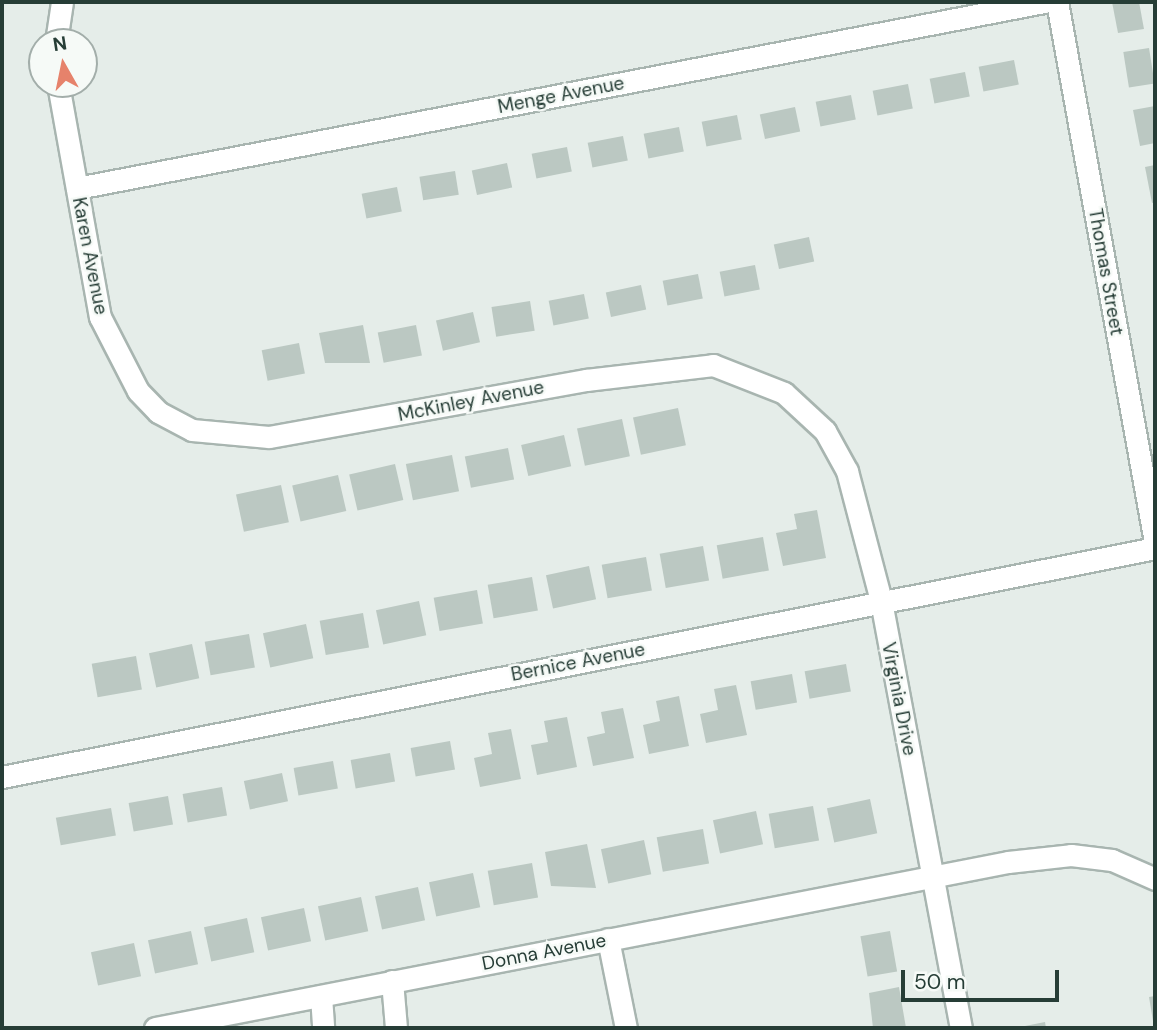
<!DOCTYPE html>
<style>
body{margin:0}
#map{position:relative;width:1157px;height:1030px;overflow:hidden;background:#e5ede9;font-family:"DM Sans",sans-serif}
div>[style]{position:absolute}
.building>*{inset:0;background:#bbc8c2;transform-origin:0 0}
.roads{filter:drop-shadow(2px 0 #a8b5b0) drop-shadow(-2px 0 #a8b5b0) drop-shadow(0 2px #a8b5b0) drop-shadow(0 -2px #a8b5b0)}
.minor>*{height:21px;margin:-10.5px;padding:0 10.5px;transform-origin:10.5px;border-radius:10.5px;background:#fff}
span{translate:-50% -50%;white-space:nowrap;text-align:center;line-height:1.15;-webkit-text-stroke:5px #f6faf7;paint-order:stroke}
.street-label{font-size:19px;color:#263d36}
.frame{position:absolute;inset:0;border:4px solid #263d36;pointer-events:none}
.north{position:absolute;left:28px;top:28px;width:70px;height:70px;box-sizing:border-box;background:#f6faf7;border:2px solid #a3aeaa;border-radius:50%;rotate:351deg;font-size:19px;font-weight:700;line-height:28px;text-align:center;color:#263d36}
.north::after{content:'';display:block;margin:auto;width:24px;height:32px;background:#e6826b;clip-path:polygon(50% 0,100% 100%,50% 72%,0 100%)}
.scale{position:absolute;left:901px;top:970px;width:158px;height:32px;box-sizing:border-box;border:4px solid #263d36;border-top:0;padding-left:9px;font-size:21px;line-height:24px;white-space:nowrap;color:#263d36;-webkit-text-stroke:5px #f6faf7;paint-order:stroke}
</style>
<div id="map">
<div class="building">
<div style="clip-path:polygon(1112px 2px,1139px 2px,1144px 29px,1118px 33px)"></div>
<div style="left:1149px;top:48px;width:36px;height:26px;rotate:81deg"></div>
<div style="left:1014px;top:60px;width:25px;height:36px;rotate:79deg"></div>
<div style="left:965px;top:72px;width:25px;height:36px;rotate:79deg"></div>
<div style="left:908px;top:84px;width:25px;height:36px;rotate:79deg"></div>
<div style="left:851px;top:95px;width:25px;height:36px;rotate:79deg"></div>
<div style="clip-path:polygon(1155px 106px,1155px 143px,1140px 146px,1133px 110px)"></div>
<div style="left:795px;top:107px;width:25px;height:36px;rotate:78deg"></div>
<div style="left:737px;top:115px;width:25px;height:36px;rotate:79deg"></div>
<div style="left:679px;top:127px;width:25px;height:36px;rotate:79deg"></div>
<div style="left:623px;top:136px;width:25px;height:36px;rotate:79deg"></div>
<div style="left:567px;top:147px;width:25px;height:36px;rotate:79deg"></div>
<div style="left:507px;top:163px;width:25px;height:36px;rotate:78deg"></div>
<div style="clip-path:polygon(1155px 165px,1155px 202px,1152px 203px,1145px 167px)"></div>
<div style="left:455px;top:171px;width:24px;height:36px;rotate:81deg"></div>
<div style="left:397px;top:187px;width:25px;height:36px;rotate:79deg"></div>
<div style="left:809px;top:237px;width:25px;height:36px;rotate:78deg"></div>
<div style="left:755px;top:265px;width:25px;height:36px;rotate:79deg"></div>
<div style="left:698px;top:274px;width:25px;height:36px;rotate:79deg"></div>
<div style="left:641px;top:285px;width:25px;height:36px;rotate:78deg"></div>
<div style="left:584px;top:294px;width:25px;height:36px;rotate:79deg"></div>
<div style="left:530px;top:301px;width:30px;height:39px;rotate:81deg"></div>
<div style="left:473px;top:312px;width:31px;height:38px;rotate:77deg"></div>
<div style="clip-path:polygon(363px 325px,370px 363px,325px 363px,319px 333px)"></div>
<div style="left:416px;top:325px;width:31px;height:39px;rotate:79deg"></div>
<div style="left:299px;top:343px;width:31px;height:38px;rotate:79deg"></div>
<div style="left:678px;top:408px;width:38px;height:46px;rotate:78deg"></div>
<div style="left:622px;top:419px;width:38px;height:46px;rotate:78deg"></div>
<div style="left:564px;top:435px;width:32px;height:44px;rotate:77deg"></div>
<div style="left:508px;top:448px;width:32px;height:44px;rotate:79deg"></div>
<div style="left:452px;top:455px;width:37px;height:47px;rotate:79deg"></div>
<div style="left:395px;top:464px;width:37px;height:47px;rotate:77deg"></div>
<div style="left:338px;top:475px;width:37px;height:47px;rotate:77deg"></div>
<div style="left:281px;top:485px;width:38px;height:46px;rotate:78deg"></div>
<div style="clip-path:polygon(817px 510px,826px 558px,783px 566px,776px 533px,797px 529px,794px 514px)"></div>
<div style="left:763px;top:537px;width:34px;height:47px;rotate:80deg"></div>
<div style="left:703px;top:546px;width:35px;height:44px;rotate:80deg"></div>
<div style="left:646px;top:557px;width:34px;height:45px;rotate:80deg"></div>
<div style="left:589px;top:566px;width:34px;height:44px;rotate:78deg"></div>
<div style="left:532px;top:577px;width:34px;height:45px;rotate:80deg"></div>
<div style="left:477px;top:590px;width:34px;height:44px;rotate:80deg"></div>
<div style="left:419px;top:601px;width:35px;height:44px;rotate:78deg"></div>
<div style="left:363px;top:613px;width:35px;height:44px;rotate:80deg"></div>
<div style="left:306px;top:624px;width:35px;height:44px;rotate:78deg"></div>
<div style="left:249px;top:634px;width:34px;height:45px;rotate:80deg"></div>
<div style="left:192px;top:644px;width:35px;height:44px;rotate:78deg"></div>
<div style="left:136px;top:656px;width:34px;height:45px;rotate:80deg"></div>
<div style="left:846px;top:664px;width:28px;height:42px;rotate:80deg"></div>
<div style="left:792px;top:674px;width:29px;height:42px;rotate:80deg"></div>
<div style="clip-path:polygon(736px 685px,747px 735px,706px 743px,700px 714px,718px 710px,714px 689px)"></div>
<div style="clip-path:polygon(679px 696px,689px 746px,649px 754px,643px 725px,660px 721px,656px 701px)"></div>
<div style="clip-path:polygon(623px 708px,634px 758px,593px 766px,587px 737px,605px 733px,601px 712px)"></div>
<div style="clip-path:polygon(567px 717px,577px 767px,537px 775px,531px 745px,548px 742px,544px 721px)"></div>
<div style="clip-path:polygon(511px 729px,521px 779px,480px 787px,474px 758px,492px 754px,488px 733px)"></div>
<div style="left:450px;top:741px;width:29px;height:40px;rotate:80deg"></div>
<div style="left:390px;top:753px;width:29px;height:40px;rotate:80deg"></div>
<div style="left:333px;top:761px;width:28px;height:40px;rotate:80deg"></div>
<div style="left:282px;top:773px;width:29px;height:39px;rotate:78deg"></div>
<div style="left:222px;top:787px;width:29px;height:40px;rotate:80deg"></div>
<div style="left:168px;top:796px;width:29px;height:40px;rotate:80deg"></div>
<div style="left:870px;top:799px;width:35px;height:44px;rotate:78deg"></div>
<div style="left:813px;top:806px;width:35px;height:45px;rotate:80deg"></div>
<div style="left:111px;top:808px;width:28px;height:56px;rotate:80deg"></div>
<div style="left:756px;top:811px;width:34px;height:44px;rotate:78deg"></div>
<div style="left:703px;top:829px;width:35px;height:47px;rotate:80deg"></div>
<div style="left:644px;top:840px;width:35px;height:44px;rotate:78deg"></div>
<div style="clip-path:polygon(587px 844px,596px 888px,551px 886px,545px 852px)"></div>
<div style="left:532px;top:863px;width:35px;height:45px;rotate:80deg"></div>
<div style="left:473px;top:873px;width:35px;height:45px;rotate:78deg"></div>
<div style="left:418px;top:887px;width:34px;height:44px;rotate:78deg"></div>
<div style="left:361px;top:897px;width:35px;height:44px;rotate:78deg"></div>
<div style="left:304px;top:908px;width:34px;height:44px;rotate:78deg"></div>
<div style="left:247px;top:918px;width:35px;height:44px;rotate:78deg"></div>
<div style="left:191px;top:931px;width:34px;height:44px;rotate:78deg"></div>
<div style="left:890px;top:931px;width:41px;height:30px;rotate:80deg"></div>
<div style="left:134px;top:943px;width:34px;height:44px;rotate:78deg"></div>
<div style="clip-path:polygon(899px 987px,906px 1028px,873px 1028px,869px 993px)"></div>
<div style="clip-path:polygon(1155px 996px,1155px 1027px,1154px 1027px,1149px 997px)"></div>
<div style="clip-path:polygon(1045px 1022px,1046px 1028px,1020px 1028px,1020px 1027px)"></div>
</div>
<div class="roads">
<div class="minor">
<div style="left:1057px;top:2px;width:549px;rotate:79.71deg"></div>
<div style="left:56px;top:42px;width:40px;rotate:-81.5deg"></div>
<div style="left:58px;top:84px;width:237px;rotate:79.8deg"></div>
<div style="left:100px;top:317px;width:83px;rotate:62.8deg"></div>
<div style="left:138px;top:391px;width:29px;rotate:46deg"></div>
<div style="left:158px;top:412px;width:38px;rotate:28deg"></div>
<div style="left:192px;top:430px;width:77px;rotate:5.2deg"></div>
<div style="left:269px;top:437px;width:322px;rotate:-10.2deg"></div>
<div style="left:586px;top:380px;width:128px;rotate:-6.7deg"></div>
<div style="left:713px;top:365px;width:76px;rotate:21.5deg"></div>
<div style="left:784px;top:393px;width:56px;rotate:42.8deg"></div>
<div style="left:825px;top:431px;width:46px;rotate:61.2deg"></div>
<div style="left:847px;top:471px;width:134px;rotate:75.3deg"></div>
<div style="left:881px;top:601px;width:434px;rotate:79.4deg"></div>
<div style="left:77px;top:188px;width:985px;rotate:-10.89deg"></div>
<div style="left:2px;top:777px;width:1176px;rotate:-11.23deg"></div>
<div style="left:608px;top:939px;width:91px;rotate:78.6deg"></div>
<div style="left:392px;top:981px;width:47px;rotate:85.1deg"></div>
<div style="left:321px;top:996px;width:32px;rotate:86deg"></div>
<div style="left:155px;top:1028px;width:869px;rotate:-11.01deg"></div>
<div style="left:1008px;top:862px;width:63px;rotate:-6.3deg"></div>
<div style="left:1071px;top:855px;width:41px;rotate:7deg"></div>
<div style="left:1112px;top:860px;width:47px;rotate:23.8deg"></div>
</div>
</div>
<div class="street-label">
<span style="left:561px;top:95px;rotate:-11deg">Menge Avenue</span>
<span style="left:90px;top:256px;rotate:79deg">Karen Avenue</span>
<span style="left:1106px;top:272px;rotate:80deg">Thomas Street</span>
<span style="left:471px;top:401px;rotate:-11deg">McKinley Avenue</span>
<span style="left:578px;top:662px;rotate:-11deg">Bernice Avenue</span>
<span style="left:899px;top:699px;rotate:79deg">Virginia Drive</span>
<span style="left:544px;top:952px;rotate:-11deg">Donna Avenue</span>
</div>
<div class="frame"></div>
<div class="north">N</div>
<div class="scale">50 m</div>
</div>
